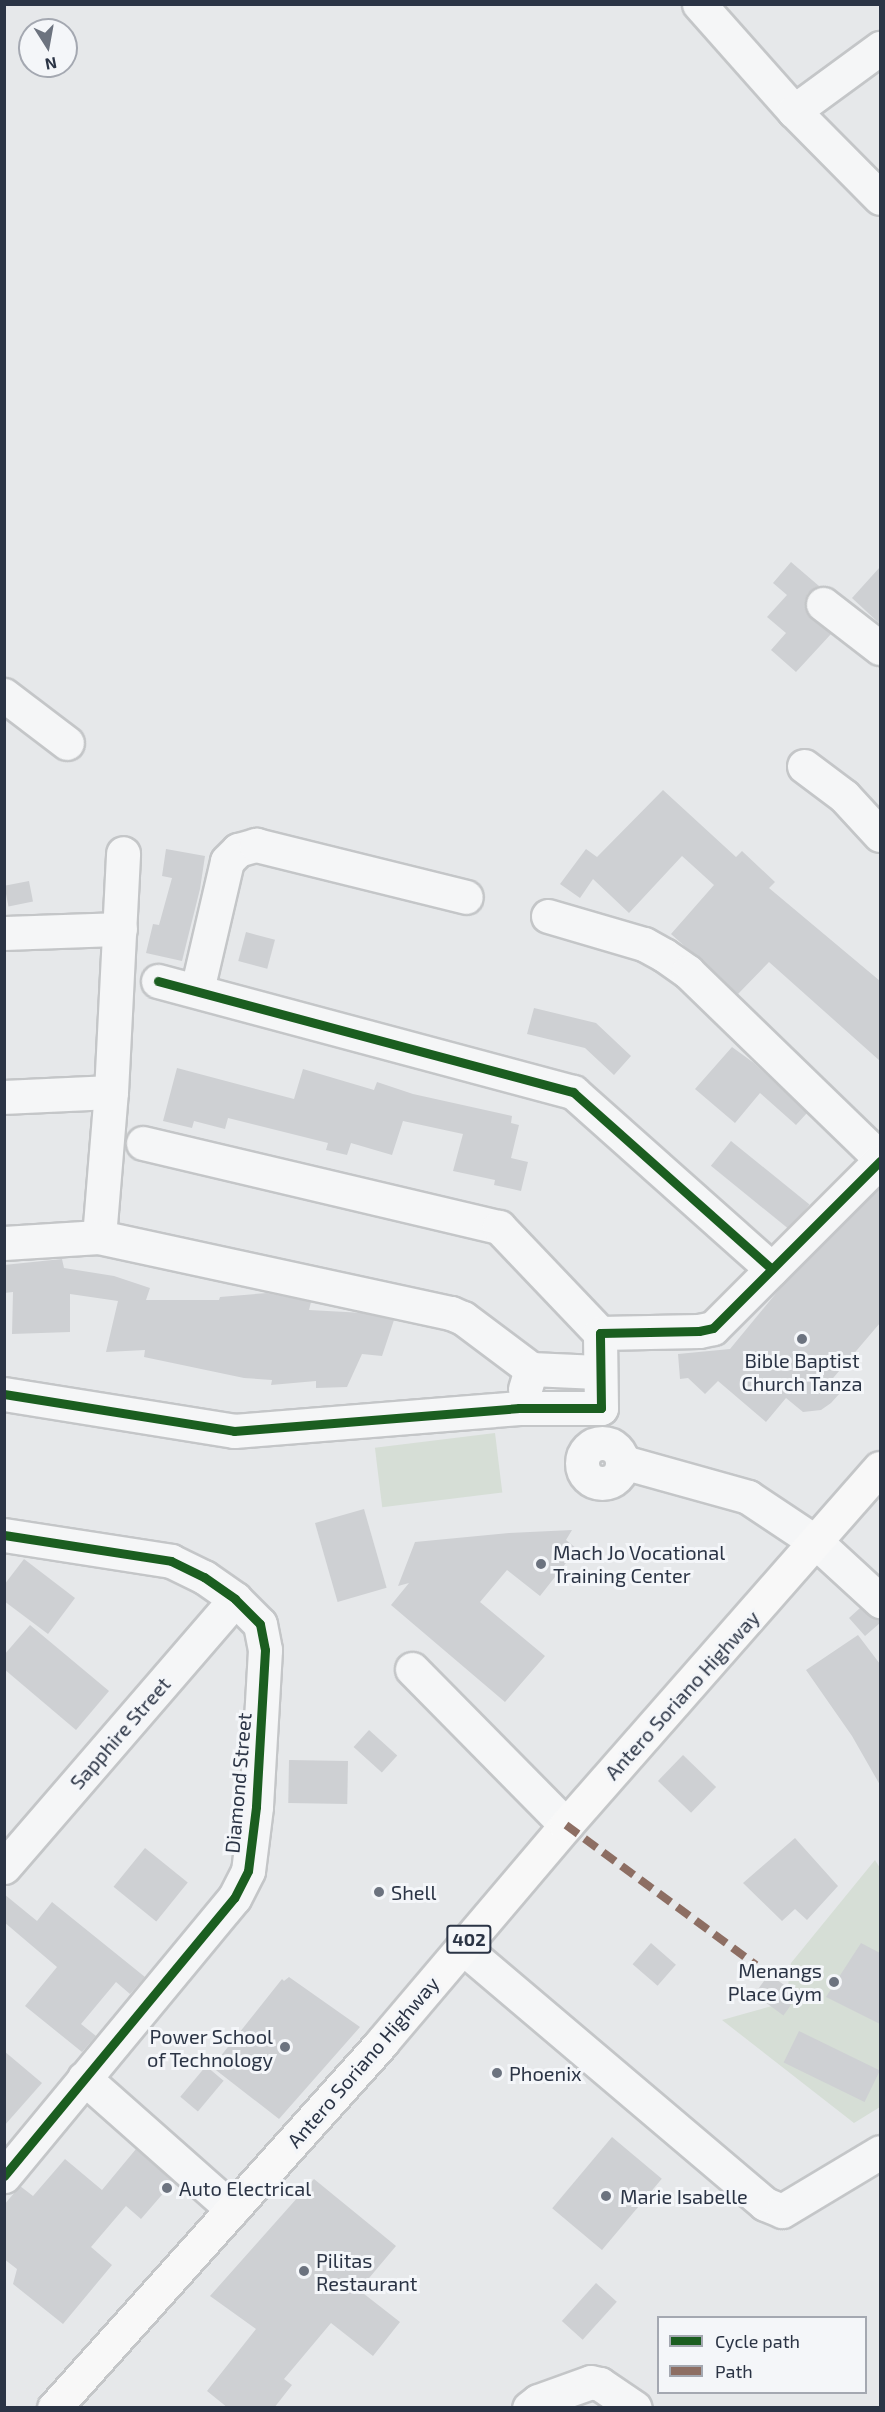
<!DOCTYPE html>
<style>
body{margin:0}
#map{position:relative;width:885px;height:2412px;overflow:hidden;background:#e6e8ea;font-family:"Exo 2",sans-serif}
div>[style]{position:absolute}
.green>*{inset:0;background:#d6ded6;transform-origin:0 0}
.building>*{inset:0;background:#ced0d3;transform-origin:0 0}
.roads{filter:drop-shadow(2px 0 #c4c6c8) drop-shadow(-2px 0 #c4c6c8) drop-shadow(0 2px #c4c6c8) drop-shadow(0 -2px #c4c6c8)}
.minor>*{height:33px;margin:-16.5px;padding:0 16.5px;transform-origin:16.5px;border-radius:16.5px;background:#f5f6f7}
.minor>.ring{margin:-16.5px;padding:0;box-sizing:content-box;background:none;border:33px solid #f5f6f7;border-radius:50%}
.major>*{height:33px;margin:-16.5px;padding:0 16.5px;transform-origin:16.5px;border-radius:16.5px;background:#f8f8f8}
.quiet>*{height:8px;margin-top:-4px;transform-origin:0;background:repeating-linear-gradient(90deg,#8d6e63 0 15px,transparent 0 23px)}
.cycleway>*{height:9px;margin:-4.5px;padding:0 4.5px;transform-origin:4.5px;border-radius:4.5px;background:#1b5e20}
.dots>*{width:16px;height:16px;translate:-50% -50%;box-sizing:border-box;border:3px solid #f4f6f9;border-radius:50%}
span{translate:-50% -50%;white-space:nowrap;text-align:center;line-height:1.15;-webkit-text-stroke:6px #f4f6f9;paint-order:stroke}
.shield-label span{padding:2px 4px;background:#f4f6f9;border:2px solid;border-radius:4px;-webkit-text-stroke-width:0}
.shield-label{font-size:18px;color:#2b3445;font-weight:700}
.poi-label{font-size:20px;color:#2b3445}
.left{translate:0 -50%;text-align:left}
.right{translate:-100% -50%;text-align:right}
.street-label{font-size:20px;color:#2b3445}
.frame{position:absolute;inset:0;border:6px solid #2b3445;pointer-events:none}
.legend{position:absolute;left:657px;top:2316px;width:210px;height:78px;box-sizing:border-box;background:#f4f6f9;border:2px solid #a4a8b1;margin:0;padding:8px 10px;list-style:none;font-size:18px;color:#2b3445}
.legend li{display:flex;align-items:center;gap:12px;height:30px}
.legend b{width:30px;border:2px solid #a4a8b1}
.north{position:absolute;left:18px;top:18px;width:60px;height:60px;box-sizing:border-box;background:#f4f6f9;border:2px solid #a4a8b1;border-radius:50%;rotate:169deg;font-size:16px;font-weight:700;line-height:24px;text-align:center;color:#2b3445}
.north::after{content:'';display:block;margin:auto;width:21px;height:27px;background:#6c737f;clip-path:polygon(50% 0,100% 100%,50% 72%,0 100%)}
</style>
<div id="map">
<div class="green">
<div style="left:495px;top:1433px;width:60px;height:121px;rotate:83deg"></div>
<div style="clip-path:polygon(875px 1860px,880px 1868px,880px 2107px,854px 2123px,722px 2020px,786px 2002px,791px 1963px)"></div>
</div>
<div class="building">
<div style="clip-path:polygon(791px 562px,819px 586px,808px 593px,805px 601px,806px 611px,831px 634px,796px 672px,771px 650px,786px 633px,767px 617px,787px 595px,773px 583px)"></div>
<div style="clip-path:polygon(880px 567px,880px 624px,852px 598px)"></div>
<div style="clip-path:polygon(663px 790px,736px 857px,742px 851px,775px 882px,769px 888px,880px 981px,880px 1061px,769px 962px,738px 994px,671px 934px,714px 885px,682px 856px,629px 913px,593px 879px,580px 898px,560px 884px,586px 849px,597px 857px)"></div>
<div style="clip-path:polygon(166px 849px,205px 856px,200px 889px,182px 961px,146px 953px,153px 924px,159px 925px,172px 878px,162px 876px)"></div>
<div style="left:29px;top:881px;width:21px;height:25px;rotate:79deg"></div>
<div style="left:246px;top:932px;width:30px;height:30px;rotate:15deg"></div>
<div style="clip-path:polygon(534px 1008px,596px 1023px,631px 1056px,614px 1075px,585px 1048px,527px 1034px)"></div>
<div style="clip-path:polygon(732px 1047px,754px 1063px,807px 1113px,796px 1125px,760px 1093px,735px 1123px,695px 1089px)"></div>
<div style="clip-path:polygon(177px 1068px,294px 1099px,303px 1069px,374px 1090px,377px 1082px,413px 1094px,512px 1116px,511px 1123px,519px 1125px,511px 1158px,528px 1162px,521px 1191px,494px 1185px,495px 1180px,453px 1171px,463px 1134px,403px 1121px,392px 1155px,351px 1143px,347px 1155px,326px 1150px,328px 1143px,228px 1118px,225px 1129px,194px 1121px,192px 1128px,163px 1121px)"></div>
<div style="left:731px;top:1141px;width:101px;height:32px;rotate:39deg"></div>
<div style="clip-path:polygon(880px 1187px,880px 1323px,828px 1384px,840px 1393px,831px 1403px,821px 1410px,803px 1412px,786px 1398px,766px 1422px,718px 1381px,705px 1394px,688px 1378px,680px 1379px,678px 1354px,730px 1349px,782px 1286px)"></div>
<div style="clip-path:polygon(62px 1259px,64px 1268px,114px 1276px,150px 1288px,146px 1300px,219px 1300px,220px 1297px,267px 1293px,311px 1302px,309px 1310px,364px 1313px,394px 1320px,382px 1356px,362px 1354px,347px 1387px,316px 1388px,316px 1381px,271px 1385px,272px 1380px,244px 1378px,144px 1357px,145px 1350px,106px 1352px,118px 1301px,70px 1294px,70px 1332px,12px 1334px,13px 1292px,4px 1293px,4px 1265px)"></div>
<div style="left:364px;top:1509px;width:82px;height:51px;rotate:74deg"></div>
<div style="clip-path:polygon(572px 1530px,566px 1540px,577px 1549px,540px 1596px,507px 1570px,480px 1602px,545px 1656px,505px 1702px,391px 1605px,409px 1583px,398px 1586px,415px 1542px,509px 1533px)"></div>
<div style="clip-path:polygon(24px 1559px,75px 1598px,48px 1634px,4px 1601px,4px 1585px)"></div>
<div style="clip-path:polygon(860px 1608px,868px 1615px,880px 1619px,880px 1623px,865px 1636px,849px 1618px)"></div>
<div style="clip-path:polygon(30px 1625px,109px 1691px,76px 1730px,4px 1669px,4px 1655px)"></div>
<div style="clip-path:polygon(858px 1635px,880px 1664px,880px 1785px,852px 1736px,806px 1670px)"></div>
<div style="left:369px;top:1730px;width:38px;height:23px;rotate:42deg"></div>
<div style="left:683px;top:1755px;width:46px;height:36px;rotate:44deg"></div>
<div style="left:289px;top:1760px;width:59px;height:43px;rotate:1deg"></div>
<div style="clip-path:polygon(795px 1838px,838px 1886px,807px 1920px,795px 1909px,782px 1921px,743px 1883px)"></div>
<div style="left:145px;top:1848px;width:55px;height:50px;rotate:39deg"></div>
<div style="clip-path:polygon(4px 1894px,37px 1921px,52px 1902px,145px 1977px,130px 1994px,116px 1982px,81px 2024px,96px 2036px,82px 2052px,25px 2006px,57px 1967px,4px 1922px)"></div>
<div style="left:651px;top:1943px;width:33px;height:28px;rotate:41deg"></div>
<div style="clip-path:polygon(861px 1943px,880px 1953px,880px 2024px,826px 1997px)"></div>
<div style="left:769px;top:1974px;width:36px;height:25px;rotate:36deg"></div>
<div style="clip-path:polygon(289px 1977px,360px 2027px,279px 2119px,212px 2067px,282px 1979px,284px 1981px)"></div>
<div style="left:799px;top:2031px;width:90px;height:35px;rotate:26deg"></div>
<div style="clip-path:polygon(4px 2051px,42px 2083px,4px 2126px)"></div>
<div style="left:206px;top:2066px;width:23px;height:40px;rotate:40deg"></div>
<div style="left:612px;top:2137px;width:65px;height:93px;rotate:40deg"></div>
<div style="clip-path:polygon(136px 2149px,173px 2182px,141px 2219px,126px 2206px,91px 2247px,112px 2265px,63px 2324px,13px 2284px,17px 2269px,4px 2259px,4px 2205px,20px 2186px,33px 2196px,65px 2159px,102px 2190px)"></div>
<div style="clip-path:polygon(314px 2179px,396px 2246px,359px 2290px,400px 2322px,373px 2356px,331px 2323px,284px 2379px,292px 2385px,274px 2408px,228px 2408px,207px 2391px,256px 2329px,210px 2296px)"></div>
<div style="left:596px;top:2283px;width:28px;height:51px;rotate:42deg"></div>
</div>
<div class="roads">
<div class="minor">
<div style="left:699px;top:4px;width:143px;rotate:48.4deg"></div>
<div style="left:794px;top:111px;width:122px;rotate:45.3deg"></div>
<div style="left:794px;top:111px;width:107px;rotate:-36.2deg"></div>
<div style="left:823px;top:604px;width:72px;rotate:37.7deg"></div>
<div style="left:4px;top:695px;width:79px;rotate:37.3deg"></div>
<div style="left:804px;top:766px;width:50px;rotate:36.9deg"></div>
<div style="left:844px;top:796px;width:53px;rotate:47.3deg"></div>
<div style="left:548px;top:916px;width:100px;rotate:16.3deg"></div>
<div style="left:644px;top:944px;width:23px;rotate:29deg"></div>
<div style="left:664px;top:955px;width:29px;rotate:35deg"></div>
<div style="left:688px;top:972px;width:267px;rotate:44.1deg"></div>
<div style="left:4px;top:933px;width:116px;rotate:-2deg"></div>
<div style="left:158px;top:981px;width:430px;rotate:15deg"></div>
<div style="left:573px;top:1092px;width:266px;rotate:41.7deg"></div>
<div style="left:197px;top:990px;width:132px;rotate:-76.9deg"></div>
<div style="left:227px;top:861px;width:16px;rotate:-45deg"></div>
<div style="left:238px;top:850px;width:19px;rotate:-16deg"></div>
<div style="left:256px;top:845px;width:216px;rotate:13.9deg"></div>
<div style="left:4px;top:1097px;width:107px;rotate:-2.7deg"></div>
<div style="left:143px;top:1143px;width:366px;rotate:13.3deg"></div>
<div style="left:499px;top:1227px;width:146px;rotate:46.4deg"></div>
<div style="left:99px;top:1237px;width:145px;rotate:-85.3deg"></div>
<div style="left:111px;top:1092px;width:239px;rotate:-87.1deg"></div>
<div style="left:4px;top:1243px;width:95px;rotate:-3.6deg"></div>
<div style="left:99px;top:1237px;width:360px;rotate:12.2deg"></div>
<div style="left:451px;top:1313px;width:13px;rotate:23deg"></div>
<div style="left:463px;top:1318px;width:85px;rotate:36.9deg"></div>
<div style="left:525px;top:1389px;width:21px;rotate:-73deg"></div>
<div style="left:531px;top:1369px;width:67px;rotate:2.6deg"></div>
<div style="left:4px;top:1394px;width:233px;rotate:9.1deg"></div>
<div style="left:234px;top:1431px;width:286px;rotate:-4.6deg"></div>
<div style="left:519px;top:1408px;width:82px"></div>
<div style="left:601px;top:1408px;width:75px;rotate:-90.8deg"></div>
<div style="left:600px;top:1333px;width:99px;rotate:-1.2deg"></div>
<div style="left:699px;top:1331px;width:14px;rotate:-12deg"></div>
<div style="left:713px;top:1328px;width:236px;rotate:-45deg"></div>
<div class="ring" style="left:582px;top:1443px;width:7px;height:7px"></div>
<div style="left:623px;top:1462px;width:130px;rotate:15.6deg"></div>
<div style="left:748px;top:1497px;width:83px;rotate:33.7deg"></div>
<div style="left:817px;top:1543px;width:86px;rotate:42.6deg"></div>
<div style="left:4px;top:1535px;width:169px;rotate:8.8deg"></div>
<div style="left:171px;top:1561px;width:37px;rotate:26deg"></div>
<div style="left:204px;top:1577px;width:38px;rotate:35deg"></div>
<div style="left:235px;top:1599px;width:35px;rotate:45deg"></div>
<div style="left:260px;top:1624px;width:26px;rotate:79deg"></div>
<div style="left:265px;top:1650px;width:157px;rotate:93.3deg"></div>
<div style="left:256px;top:1807px;width:64px;rotate:97.1deg"></div>
<div style="left:248px;top:1871px;width:30px;rotate:117deg"></div>
<div style="left:234px;top:1898px;width:361px;rotate:129.6deg"></div>
<div style="left:412px;top:1669px;width:219px;rotate:45.4deg"></div>
<div style="left:4px;top:1867px;width:354px;rotate:-49.2deg"></div>
<div style="left:462px;top:1947px;width:397px;rotate:40.3deg"></div>
<div style="left:765px;top:2204px;width:18px;rotate:22deg"></div>
<div style="left:782px;top:2211px;width:114px;rotate:-31deg"></div>
<div style="left:84px;top:2078px;width:198px;rotate:41.5deg"></div>
<div style="left:529px;top:2408px;width:11px;rotate:-38deg"></div>
<div style="left:538px;top:2401px;width:56px;rotate:-19.7deg"></div>
<div style="left:591px;top:2382px;width:9px;rotate:13deg"></div>
<div style="left:600px;top:2384px;width:42px;rotate:34.4deg"></div>
</div>
<div class="major">
<div style="left:54px;top:2408px;width:491px;rotate:-48.1deg"></div>
<div style="left:382px;top:2042px;width:285px;rotate:-49.7deg"></div>
<div style="left:566px;top:1825px;width:475px;rotate:-48.7deg"></div>
</div>
</div>
<div class="quiet">
<div style="left:566px;top:1825px;width:236px;rotate:36.4deg"></div>
</div>
<div class="cycleway">
<div style="left:158px;top:981px;width:430px;rotate:15deg"></div>
<div style="left:573px;top:1092px;width:266px;rotate:41.7deg"></div>
<div style="left:4px;top:1394px;width:233px;rotate:9.1deg"></div>
<div style="left:234px;top:1431px;width:286px;rotate:-4.6deg"></div>
<div style="left:519px;top:1408px;width:82px"></div>
<div style="left:601px;top:1408px;width:75px;rotate:-90.8deg"></div>
<div style="left:600px;top:1333px;width:99px;rotate:-1.2deg"></div>
<div style="left:699px;top:1331px;width:14px;rotate:-12deg"></div>
<div style="left:713px;top:1328px;width:236px;rotate:-45deg"></div>
<div style="left:4px;top:1535px;width:169px;rotate:8.8deg"></div>
<div style="left:171px;top:1561px;width:37px;rotate:26deg"></div>
<div style="left:204px;top:1577px;width:38px;rotate:35deg"></div>
<div style="left:235px;top:1599px;width:35px;rotate:45deg"></div>
<div style="left:260px;top:1624px;width:26px;rotate:79deg"></div>
<div style="left:265px;top:1650px;width:157px;rotate:93.3deg"></div>
<div style="left:256px;top:1807px;width:64px;rotate:97.1deg"></div>
<div style="left:248px;top:1871px;width:30px;rotate:117deg"></div>
<div style="left:234px;top:1898px;width:361px;rotate:129.6deg"></div>
</div>
<div class="dots">
<div style="left:802px;top:1339px;background:#6c737f"></div>
<div style="left:541px;top:1564px;background:#6c737f"></div>
<div style="left:379px;top:1892px;background:#6c737f"></div>
<div style="left:834px;top:1982px;background:#6c737f"></div>
<div style="left:285px;top:2047px;background:#6c737f"></div>
<div style="left:497px;top:2073px;background:#6c737f"></div>
<div style="left:167px;top:2188px;background:#6c737f"></div>
<div style="left:606px;top:2196px;background:#6c737f"></div>
<div style="left:304px;top:2271px;background:#6c737f"></div>
</div>
<div class="shield-label">
<span style="left:469px;top:1939px">402</span>
</div>
<div class="poi-label">
<span style="left:802px;top:1372px">Bible Baptist<br>Church Tanza</span>
<span class="left" style="left:553px;top:1564px">Mach Jo Vocational<br>Training Center</span>
<span class="left" style="left:391px;top:1892px">Shell</span>
<span class="right" style="left:822px;top:1982px">Menangs<br>Place Gym</span>
<span class="right" style="left:273px;top:2048px">Power School<br>of Technology</span>
<span class="left" style="left:509px;top:2073px">Phoenix</span>
<span class="left" style="left:179px;top:2188px">Auto Electrical</span>
<span class="left" style="left:620px;top:2196px">Marie Isabelle</span>
<span class="left" style="left:316px;top:2272px">Pilitas<br>Restaurant</span>
</div>
<div class="street-label">
<span style="left:682px;top:1695px;rotate:-48deg">Antero Soriano Highway</span>
<span style="left:120px;top:1733px;rotate:-49deg">Sapphire Street</span>
<span style="left:238px;top:1783px;rotate:-85deg">Diamond Street</span>
<span style="left:363px;top:2062px;rotate:-49deg">Antero Soriano Highway</span>
</div>
<div class="frame"></div>
<ul class="legend">
<li><b style="height:8px;background:#1b5e20"></b>Cycle path</li>
<li><b style="height:8px;background:#8d6e63"></b>Path</li>
</ul>
<div class="north">N</div>
</div>
